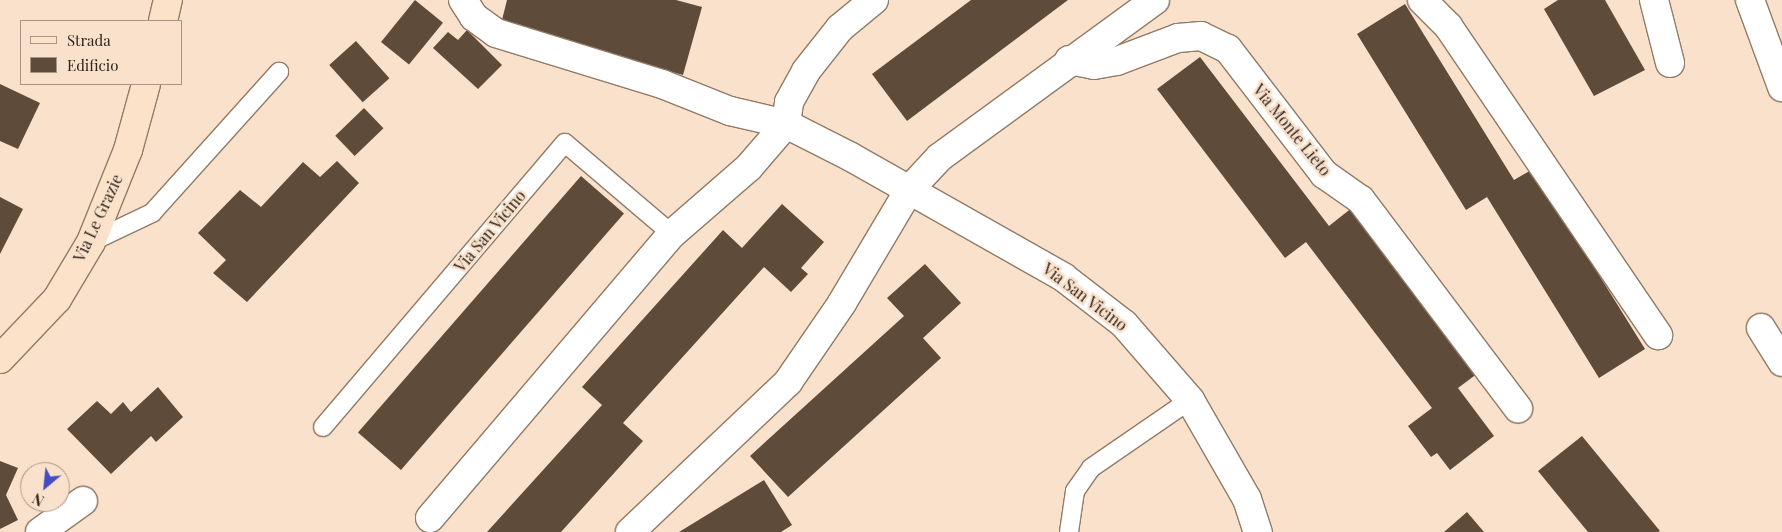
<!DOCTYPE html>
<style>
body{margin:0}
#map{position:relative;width:1782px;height:532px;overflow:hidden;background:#f9e1cb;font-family:"Playfair Display",serif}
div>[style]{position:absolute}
.building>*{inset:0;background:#5f4b39;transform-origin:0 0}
.roads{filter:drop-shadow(1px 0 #917b67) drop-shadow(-1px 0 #917b67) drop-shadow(0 1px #917b67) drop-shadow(0 -1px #917b67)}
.lane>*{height:18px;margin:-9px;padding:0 9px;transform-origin:9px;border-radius:9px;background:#fff}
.street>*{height:28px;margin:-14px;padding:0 14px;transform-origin:14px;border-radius:14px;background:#fff}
.secondary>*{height:28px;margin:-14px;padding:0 14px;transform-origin:14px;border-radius:14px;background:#fce2c9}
span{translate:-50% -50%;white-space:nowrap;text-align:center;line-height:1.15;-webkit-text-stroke:5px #f9e1cb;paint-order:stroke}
.street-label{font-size:16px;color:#2c231b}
.legend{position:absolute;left:20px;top:20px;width:162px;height:65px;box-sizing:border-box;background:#f9e1cb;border:1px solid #a79585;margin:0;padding:6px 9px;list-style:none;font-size:15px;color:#2c231b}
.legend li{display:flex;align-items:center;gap:10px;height:25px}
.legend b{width:25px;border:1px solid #a79585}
.north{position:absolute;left:20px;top:462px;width:50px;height:50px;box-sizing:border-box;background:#f9e1cb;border:1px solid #a79585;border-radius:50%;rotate:208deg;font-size:14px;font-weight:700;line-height:20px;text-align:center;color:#2c231b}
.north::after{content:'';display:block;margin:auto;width:18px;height:22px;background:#434cc1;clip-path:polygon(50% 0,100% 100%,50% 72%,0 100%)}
</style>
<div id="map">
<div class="building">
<div style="left:415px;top:0;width:36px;height:54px;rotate:39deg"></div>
<div style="clip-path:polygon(507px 0,676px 0,702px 7px,683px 75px,501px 24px)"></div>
<div style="clip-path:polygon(971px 0,1068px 0,907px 121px,872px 74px)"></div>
<div style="clip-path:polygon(1558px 0,1605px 0,1645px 70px,1594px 96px,1544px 9px)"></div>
<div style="clip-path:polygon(1405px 4px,1514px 180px,1533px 169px,1645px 349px,1599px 378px,1487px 197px,1466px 210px,1357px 34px)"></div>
<div style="clip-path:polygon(467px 30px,502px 65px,478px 89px,433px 48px,448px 32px,458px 40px)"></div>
<div style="left:356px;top:41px;width:50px;height:36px;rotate:48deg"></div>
<div style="clip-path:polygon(1200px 57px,1329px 226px,1353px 207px,1478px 373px,1458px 388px,1494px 436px,1450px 470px,1437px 453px,1431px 457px,1408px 426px,1432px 408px,1306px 242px,1285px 258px,1157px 89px)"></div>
<div style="clip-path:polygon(0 84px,40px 103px,18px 149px,0 141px)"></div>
<div style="left:364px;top:108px;width:28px;height:40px;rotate:46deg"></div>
<div style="clip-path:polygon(337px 161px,359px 183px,247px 302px,213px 273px,226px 260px,198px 233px,240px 190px,261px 207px,303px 162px,320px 177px)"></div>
<div style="left:581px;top:176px;width:57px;height:340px;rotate:41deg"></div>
<div style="clip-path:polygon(0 197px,23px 209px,0 254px)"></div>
<div style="clip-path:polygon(782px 204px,824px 242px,801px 268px,808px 274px,791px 292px,764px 267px,623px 423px,643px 441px,561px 532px,487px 532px,602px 405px,582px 387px,723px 230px,742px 248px)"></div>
<div style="clip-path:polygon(925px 264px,961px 303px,923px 338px,941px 358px,788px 497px,750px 456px,904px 316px,887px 298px)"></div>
<div style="clip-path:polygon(158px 387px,183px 417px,156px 442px,151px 436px,111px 474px,67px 429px,97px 401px,111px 414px,123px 402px,131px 412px)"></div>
<div style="clip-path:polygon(1582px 436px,1660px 531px,1658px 532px,1588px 532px,1538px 471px)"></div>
<div style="clip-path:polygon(0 461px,18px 468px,6px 495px,18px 520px,0 529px)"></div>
<div style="clip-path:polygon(764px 480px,792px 525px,781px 532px,679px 532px)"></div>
<div style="clip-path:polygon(1467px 512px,1484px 532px,1444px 532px)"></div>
</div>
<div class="roads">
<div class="lane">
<div style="left:91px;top:242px;width:68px;rotate:-25.4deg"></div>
<div style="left:152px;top:213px;width:190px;rotate:-48deg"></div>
<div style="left:323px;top:427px;width:373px;rotate:-49.6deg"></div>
<div style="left:565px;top:143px;width:140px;rotate:40.4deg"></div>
<div style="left:1069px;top:532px;width:41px;rotate:-81.7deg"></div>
<div style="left:1075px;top:491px;width:28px;rotate:-55deg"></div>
<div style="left:1091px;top:468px;width:120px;rotate:-34.5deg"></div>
</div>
<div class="street">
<div style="left:463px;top:0;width:20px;rotate:57deg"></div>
<div style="left:474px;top:17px;width:27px;rotate:36deg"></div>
<div style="left:496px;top:33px;width:174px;rotate:17.1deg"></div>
<div style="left:662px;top:84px;width:73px;rotate:21.7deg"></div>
<div style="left:730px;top:111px;width:57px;rotate:13.1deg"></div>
<div style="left:786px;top:124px;width:73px;rotate:26.9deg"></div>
<div style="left:851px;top:157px;width:244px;rotate:29.5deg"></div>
<div style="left:1063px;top:277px;width:77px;rotate:37.6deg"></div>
<div style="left:1124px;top:324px;width:101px;rotate:49deg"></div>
<div style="left:1190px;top:400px;width:114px;rotate:60.1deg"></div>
<div style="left:1247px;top:499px;width:35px;rotate:72deg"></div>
<div style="left:1422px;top:0;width:37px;rotate:45deg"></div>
<div style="left:1448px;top:26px;width:374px;rotate:55.8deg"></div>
<div style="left:1654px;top:0;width:65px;rotate:75.7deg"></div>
<div style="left:1750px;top:0;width:93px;rotate:69.8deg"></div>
<div style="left:1069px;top:60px;width:25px;rotate:11deg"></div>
<div style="left:1094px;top:65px;width:23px;rotate:-10deg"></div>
<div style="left:1117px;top:61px;width:65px;rotate:-20.7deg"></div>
<div style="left:1178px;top:38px;width:23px;rotate:-5deg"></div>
<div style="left:1201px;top:36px;width:30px;rotate:26deg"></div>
<div style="left:1228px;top:49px;width:158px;rotate:52.5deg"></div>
<div style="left:1324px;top:174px;width:45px;rotate:35.1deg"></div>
<div style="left:1361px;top:200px;width:261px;rotate:53deg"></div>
<div style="left:786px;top:124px;width:22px;rotate:-82deg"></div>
<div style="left:789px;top:102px;width:35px;rotate:-61deg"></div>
<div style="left:806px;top:71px;width:55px;rotate:-51.7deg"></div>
<div style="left:840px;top:28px;width:44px;rotate:-39.5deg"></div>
<div style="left:1761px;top:328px;width:40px;rotate:58deg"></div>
<div style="left:430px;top:518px;width:373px;rotate:-49.6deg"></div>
<div style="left:672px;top:234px;width:102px;rotate:-41deg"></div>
<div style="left:749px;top:167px;width:57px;rotate:-49.3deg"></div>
<div style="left:40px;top:532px;width:53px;rotate:-35.8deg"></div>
<div style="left:630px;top:532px;width:218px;rotate:-43.5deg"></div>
<div style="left:788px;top:382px;width:96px;rotate:-55.6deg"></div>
<div style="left:842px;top:303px;width:131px;rotate:-59.3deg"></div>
<div style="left:909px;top:190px;width:45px;rotate:-46.8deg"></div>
<div style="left:940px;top:157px;width:266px;rotate:-36.1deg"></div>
</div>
<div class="secondary">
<div style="left:163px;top:21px;width:22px;rotate:-77deg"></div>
<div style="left:0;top:359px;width:83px;rotate:-46.5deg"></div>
<div style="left:57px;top:299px;width:66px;rotate:-59.2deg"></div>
<div style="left:91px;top:242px;width:99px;rotate:-68.1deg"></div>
<div style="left:128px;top:150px;width:68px;rotate:-74.7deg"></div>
</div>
</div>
<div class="street-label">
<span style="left:1292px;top:130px;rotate:51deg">Via Monte Lieto</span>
<span style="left:98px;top:218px;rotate:-65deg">Via Le Grazie</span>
<span style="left:490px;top:231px;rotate:-50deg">Via San Vicino</span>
<span style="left:1085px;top:297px;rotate:37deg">Via San Vicino</span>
</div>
<ul class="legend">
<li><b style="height:6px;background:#fce2c9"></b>Strada</li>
<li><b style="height:14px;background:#5f4b39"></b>Edificio</li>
</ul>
<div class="north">N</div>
</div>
